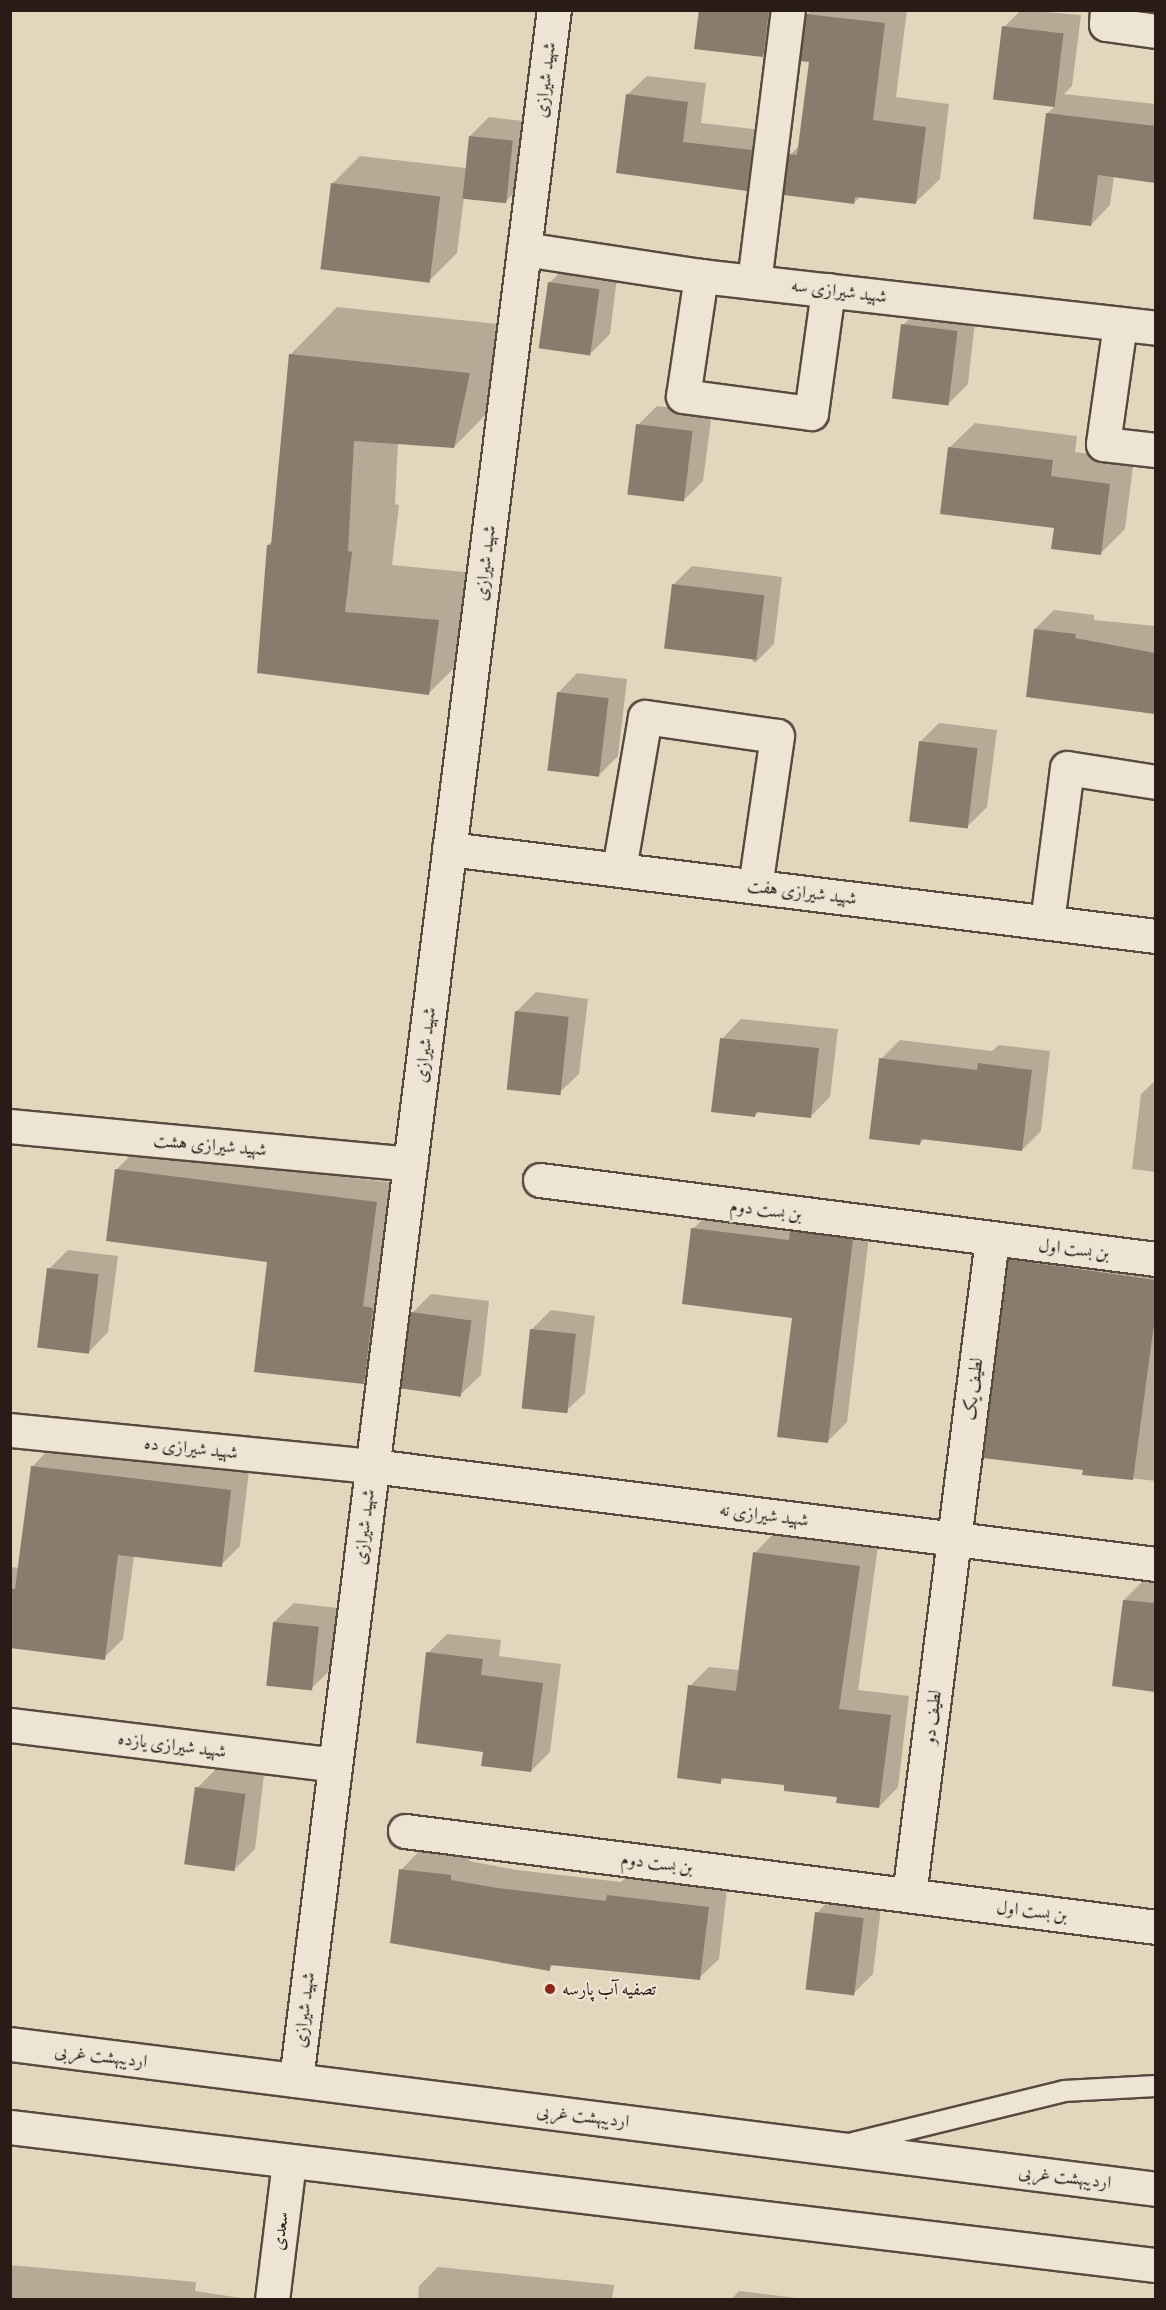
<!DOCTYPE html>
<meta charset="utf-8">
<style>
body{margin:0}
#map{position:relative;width:1166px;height:2310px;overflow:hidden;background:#e4d5bd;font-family:Alegreya,Amiri,serif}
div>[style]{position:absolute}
.shadow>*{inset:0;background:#0003}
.building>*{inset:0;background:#8a7c6d;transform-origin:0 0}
.roads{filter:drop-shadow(2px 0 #584a40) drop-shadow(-2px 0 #584a40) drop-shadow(0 2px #584a40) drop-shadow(0 -2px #584a40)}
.service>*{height:20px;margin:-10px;padding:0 10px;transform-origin:10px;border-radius:10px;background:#ede4d4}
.minor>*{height:33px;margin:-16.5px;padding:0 16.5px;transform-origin:16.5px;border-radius:16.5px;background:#ede4d4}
.tertiary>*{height:33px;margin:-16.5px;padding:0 16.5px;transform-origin:16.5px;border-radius:16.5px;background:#ede4d4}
.secondary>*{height:33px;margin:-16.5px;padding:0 16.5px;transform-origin:16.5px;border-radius:16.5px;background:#ede4d4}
.dots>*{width:16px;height:16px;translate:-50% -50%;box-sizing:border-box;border:3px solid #ede4d4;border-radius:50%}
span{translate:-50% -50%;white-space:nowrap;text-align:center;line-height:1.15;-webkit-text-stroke:4.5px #ede4d4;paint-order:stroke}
.street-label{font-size:18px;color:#291b16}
.poi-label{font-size:18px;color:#291b16}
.left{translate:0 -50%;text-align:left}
.frame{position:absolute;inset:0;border:12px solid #291b16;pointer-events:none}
</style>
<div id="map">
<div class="shadow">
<div style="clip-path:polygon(700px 10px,785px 10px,782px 36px,763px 55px)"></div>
<div style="clip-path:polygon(812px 10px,907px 10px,896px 97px,949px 104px,940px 179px,916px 202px,861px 196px,854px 203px,790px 155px,800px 145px,811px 61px,808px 14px)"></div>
<div style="clip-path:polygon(1021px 10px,1081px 15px,1072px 86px,1064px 94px,1156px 104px,1156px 181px,1114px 176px,1110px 205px,1091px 225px,1048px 113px,1055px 106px,994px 98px,1004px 27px)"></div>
<div style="clip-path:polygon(647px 76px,706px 83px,701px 123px,770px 131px,765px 170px,746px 189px,618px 172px,627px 95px)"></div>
<div style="clip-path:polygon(489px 117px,532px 122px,524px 183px,505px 202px,464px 197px,457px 253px,429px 281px,332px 184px,360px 156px,466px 168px,470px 136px)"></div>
<div style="clip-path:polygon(569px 264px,618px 270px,610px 334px,591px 353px,549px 283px)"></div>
<div style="clip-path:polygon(922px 306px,976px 312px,968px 384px,948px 404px,903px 325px)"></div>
<div style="clip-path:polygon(337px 307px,516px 326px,501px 399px,454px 447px,398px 442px,395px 504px,399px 505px,392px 565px,485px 574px,476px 646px,429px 693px,268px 545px,273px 541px,290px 355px)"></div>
<div style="clip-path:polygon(657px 406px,712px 412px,703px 481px,684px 500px,638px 425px)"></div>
<div style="clip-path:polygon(975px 423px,1077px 436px,1075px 452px,1134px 459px,1125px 529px,1100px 554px,1055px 527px,949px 448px)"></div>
<div style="clip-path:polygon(692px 566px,782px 577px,774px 644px,755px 663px,673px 585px)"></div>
<div style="clip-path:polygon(1054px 610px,1094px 615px,1094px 620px,1156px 626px,1156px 714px,1027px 695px,1035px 629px)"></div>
<div style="clip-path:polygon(577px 673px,627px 679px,618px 756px,599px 775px,558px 693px)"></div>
<div style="clip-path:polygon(939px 723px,997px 730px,987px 807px,968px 826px,920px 742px)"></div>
<div style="clip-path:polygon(536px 992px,588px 999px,579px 1074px,559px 1093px,517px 1011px)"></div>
<div style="clip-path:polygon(741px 1019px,838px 1029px,830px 1097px,811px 1116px,760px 1110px,755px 1116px,722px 1039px)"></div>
<div style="clip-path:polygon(900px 1040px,992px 1051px,999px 1045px,1050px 1051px,1041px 1131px,1022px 1150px,925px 1138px,920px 1143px,881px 1059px)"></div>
<div style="clip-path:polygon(1156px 1080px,1156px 1172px,1132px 1169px,1141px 1094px)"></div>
<div style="clip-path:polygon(135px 1151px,395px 1183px,383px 1363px,363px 1382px,269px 1261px,116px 1170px)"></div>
<div style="clip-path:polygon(712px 1209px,871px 1220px,847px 1422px,828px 1441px,794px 1316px,693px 1229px)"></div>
<div style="clip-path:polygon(1029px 1240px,1156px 1259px,1156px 1481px,1084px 1473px,1010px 1260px)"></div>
<div style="clip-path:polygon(68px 1250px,118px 1256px,108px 1332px,89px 1352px,49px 1269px)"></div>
<div style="clip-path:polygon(431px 1294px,489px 1301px,481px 1375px,461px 1394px,412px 1313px)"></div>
<div style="clip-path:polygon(551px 1310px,595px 1316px,585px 1393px,565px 1412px,532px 1329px)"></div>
<div style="clip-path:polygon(51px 1447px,249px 1471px,240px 1546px,221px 1565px,134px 1556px,123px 1639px,104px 1658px,10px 1647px,10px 1567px,20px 1568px,32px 1467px)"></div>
<div style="clip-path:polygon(774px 1533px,878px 1547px,858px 1690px,909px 1696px,898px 1787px,879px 1807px,786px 1784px,726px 1777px,720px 1782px,690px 1686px,709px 1667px,740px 1670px,755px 1553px)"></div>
<div style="clip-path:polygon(1143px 1581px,1156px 1582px,1156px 1690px,1113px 1685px,1124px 1600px)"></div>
<div style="clip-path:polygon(294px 1603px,338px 1608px,330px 1670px,311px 1689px,274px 1622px)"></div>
<div style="clip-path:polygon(447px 1634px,501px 1640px,499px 1656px,561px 1664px,550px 1752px,531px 1771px,485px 1750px,428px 1653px)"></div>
<div style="clip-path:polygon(216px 1769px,264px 1775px,255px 1849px,236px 1868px,197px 1788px)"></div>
<div style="clip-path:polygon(420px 1850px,470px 1856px,469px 1861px,517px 1870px,621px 1882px,627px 1876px,727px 1889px,719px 1959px,699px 1978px,554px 1964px,549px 1969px,500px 1963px,501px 1958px,401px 1870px)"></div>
<div style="clip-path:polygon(836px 1893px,882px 1899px,873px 1974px,854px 1993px,817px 1913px)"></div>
<div style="clip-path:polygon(10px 2265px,196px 2282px,195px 2291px,254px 2300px,10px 2300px)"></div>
<div style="clip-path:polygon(438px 2267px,614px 2285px,612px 2300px,418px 2300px,419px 2286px)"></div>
<div style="clip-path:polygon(739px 2291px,812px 2300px,731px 2300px)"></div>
</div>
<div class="building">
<div style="clip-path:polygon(699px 10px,769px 10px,763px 57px,694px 49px)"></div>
<div style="clip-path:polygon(806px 14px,885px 23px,873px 120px,926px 127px,916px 204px,855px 197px,854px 204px,784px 195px,789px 154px,797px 155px,809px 62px,800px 61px)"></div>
<div style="left:1002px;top:26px;width:62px;height:74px;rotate:7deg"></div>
<div style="clip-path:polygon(626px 94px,688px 102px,683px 142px,752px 150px,747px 191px,616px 173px)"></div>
<div style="clip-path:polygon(1046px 113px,1155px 126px,1155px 183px,1098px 175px,1091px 226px,1033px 219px)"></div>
<div style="left:469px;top:136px;width:44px;height:63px;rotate:6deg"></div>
<div style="left:331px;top:183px;width:110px;height:87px;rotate:7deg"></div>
<div style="left:548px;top:282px;width:52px;height:67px;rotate:8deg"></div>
<div style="left:901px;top:324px;width:57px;height:75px;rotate:7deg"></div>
<div style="clip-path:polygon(289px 354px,470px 373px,454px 448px,354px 441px,348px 551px,352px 552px,345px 612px,439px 620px,429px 695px,257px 673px,267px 545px,271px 545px)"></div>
<div style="left:636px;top:424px;width:57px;height:71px;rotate:7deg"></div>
<div style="clip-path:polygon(948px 447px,1053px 460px,1051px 476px,1110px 484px,1101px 555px,1051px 549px,1054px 528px,940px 514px)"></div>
<div style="left:672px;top:584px;width:93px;height:65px;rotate:7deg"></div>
<div style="clip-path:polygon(1034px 629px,1076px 634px,1075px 638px,1155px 653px,1155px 714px,1026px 697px)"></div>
<div style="left:557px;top:692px;width:52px;height:79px;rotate:7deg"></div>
<div style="left:919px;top:741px;width:59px;height:81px;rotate:7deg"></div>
<div style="left:515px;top:1011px;width:54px;height:79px;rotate:6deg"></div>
<div style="clip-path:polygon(720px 1038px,819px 1048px,811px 1118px,756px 1112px,755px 1117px,711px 1112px)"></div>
<div style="clip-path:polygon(879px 1058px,977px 1070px,978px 1063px,1032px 1070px,1022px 1151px,921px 1139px,920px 1145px,869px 1139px)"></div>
<div style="clip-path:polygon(115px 1169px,377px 1202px,363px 1306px,373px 1308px,364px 1384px,254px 1372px,267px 1262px,106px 1241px)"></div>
<div style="clip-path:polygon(691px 1228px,789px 1240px,790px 1231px,853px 1239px,828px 1443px,777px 1437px,792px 1318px,682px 1304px)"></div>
<div style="clip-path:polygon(1008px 1259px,1155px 1280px,1155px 1317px,1133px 1480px,1082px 1475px,1083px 1470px,983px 1458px)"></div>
<div style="left:47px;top:1268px;width:52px;height:80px;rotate:7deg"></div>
<div style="left:411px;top:1312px;width:61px;height:77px;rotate:8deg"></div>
<div style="left:530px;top:1329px;width:46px;height:80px;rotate:6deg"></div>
<div style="clip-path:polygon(31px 1466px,231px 1490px,222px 1567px,118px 1555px,105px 1660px,10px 1648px,10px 1588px,15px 1589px)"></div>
<div style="clip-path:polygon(753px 1552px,860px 1566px,839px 1709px,891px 1715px,879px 1808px,836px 1803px,837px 1797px,784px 1791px,784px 1785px,721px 1778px,721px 1784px,677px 1778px,688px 1685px,736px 1691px)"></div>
<div style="clip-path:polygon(1123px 1600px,1155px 1603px,1155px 1692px,1112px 1686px)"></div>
<div style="left:273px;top:1622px;width:46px;height:64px;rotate:6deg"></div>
<div style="clip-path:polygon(426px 1652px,483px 1659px,481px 1675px,543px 1683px,531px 1772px,481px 1766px,483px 1752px,416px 1743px)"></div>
<div style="left:195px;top:1787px;width:51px;height:78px;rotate:8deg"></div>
<div style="clip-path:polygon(399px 1869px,451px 1875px,451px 1880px,497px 1888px,606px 1901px,607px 1895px,709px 1907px,700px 1980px,550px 1965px,550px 1971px,390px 1943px)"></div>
<div style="left:815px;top:1912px;width:49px;height:78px;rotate:7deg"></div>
</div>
<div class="roads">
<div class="service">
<div style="left:853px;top:2143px;width:217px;rotate:-13.8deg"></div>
<div style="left:1064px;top:2091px;width:92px;rotate:-3.1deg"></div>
</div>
<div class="minor">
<div style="left:1107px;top:10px;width:14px;rotate:94deg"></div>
<div style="left:1106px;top:24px;width:50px;rotate:8deg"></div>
<div style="left:524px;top:249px;width:179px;rotate:8.7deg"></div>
<div style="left:701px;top:276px;width:458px;rotate:6.5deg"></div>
<div style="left:701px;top:276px;width:121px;rotate:98.5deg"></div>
<div style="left:683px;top:396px;width:129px;rotate:7.6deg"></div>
<div style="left:811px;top:413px;width:124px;rotate:-82.1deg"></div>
<div style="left:754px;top:282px;width:274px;rotate:-82.9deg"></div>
<div style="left:1120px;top:324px;width:121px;rotate:98.1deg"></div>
<div style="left:1103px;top:444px;width:53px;rotate:6.5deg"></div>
<div style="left:449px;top:849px;width:712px;rotate:7.02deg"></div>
<div style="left:619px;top:869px;width:154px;rotate:-80.3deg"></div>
<div style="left:645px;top:717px;width:133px;rotate:8.2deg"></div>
<div style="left:777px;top:736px;width:152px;rotate:98.3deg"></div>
<div style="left:1047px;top:922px;width:155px;rotate:-82.6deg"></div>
<div style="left:1067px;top:768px;width:90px;rotate:8.9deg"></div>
<div style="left:10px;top:1126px;width:402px;rotate:5.4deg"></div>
<div style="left:540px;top:1180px;width:621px;rotate:7.31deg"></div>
<div style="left:10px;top:1430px;width:364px;rotate:5.7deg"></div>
<div style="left:372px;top:1466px;width:790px;rotate:7.13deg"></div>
<div style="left:10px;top:1725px;width:326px;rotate:7deg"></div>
<div style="left:405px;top:1831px;width:757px;rotate:7.28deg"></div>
<div style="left:909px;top:1895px;width:661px;rotate:-82.79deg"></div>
</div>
<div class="tertiary">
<div style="left:296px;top:2080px;width:2086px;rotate:-82.9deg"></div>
<div style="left:272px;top:2300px;width:139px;rotate:-83deg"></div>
</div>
<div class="secondary">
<div style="left:10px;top:2044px;width:1155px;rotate:7.21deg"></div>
<div style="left:10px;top:2127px;width:1154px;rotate:6.87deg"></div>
</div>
</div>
<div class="dots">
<div style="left:550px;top:1989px;background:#8f2418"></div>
</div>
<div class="street-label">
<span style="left:545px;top:80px;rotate:-83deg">شهید شیرازی</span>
<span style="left:839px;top:291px;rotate:7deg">شهید شیرازی سه</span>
<span style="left:485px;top:563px;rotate:-83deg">شهید شیرازی</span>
<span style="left:802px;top:892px;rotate:7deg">شهید شیرازی هفت</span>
<span style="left:425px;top:1045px;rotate:-83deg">شهید شیرازی</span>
<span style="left:210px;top:1145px;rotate:5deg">شهید شیرازی هشت</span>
<span style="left:766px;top:1210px;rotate:7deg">بن بست دوم</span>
<span style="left:1074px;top:1249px;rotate:7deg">بن بست اول</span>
<span style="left:973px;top:1389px;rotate:-83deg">لطیف یک</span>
<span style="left:191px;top:1448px;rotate:6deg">شهید شیرازی ده</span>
<span style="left:764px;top:1515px;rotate:7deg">شهید شیرازی نه</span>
<span style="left:364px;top:1527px;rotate:-83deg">شهید شیرازی</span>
<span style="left:932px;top:1717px;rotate:-83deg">لطیف دو</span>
<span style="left:172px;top:1745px;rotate:7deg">شهید شیرازی یازده</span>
<span style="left:657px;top:1863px;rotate:7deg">بن بست دوم</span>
<span style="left:1032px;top:1911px;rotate:7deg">بن بست اول</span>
<span style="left:304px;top:2010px;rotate:-83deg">شهید شیرازی</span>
<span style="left:101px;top:2056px;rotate:7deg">اردیبهشت غربی</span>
<span style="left:583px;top:2116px;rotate:7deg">اردیبهشت غربی</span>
<span style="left:1065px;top:2177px;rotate:7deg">اردیبهشت غربی</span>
<span style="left:280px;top:2231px;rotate:-83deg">سعدی</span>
</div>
<div class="poi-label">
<span class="left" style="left:562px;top:1989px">تصفیه آب پارسه</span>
</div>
<div class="frame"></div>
</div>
